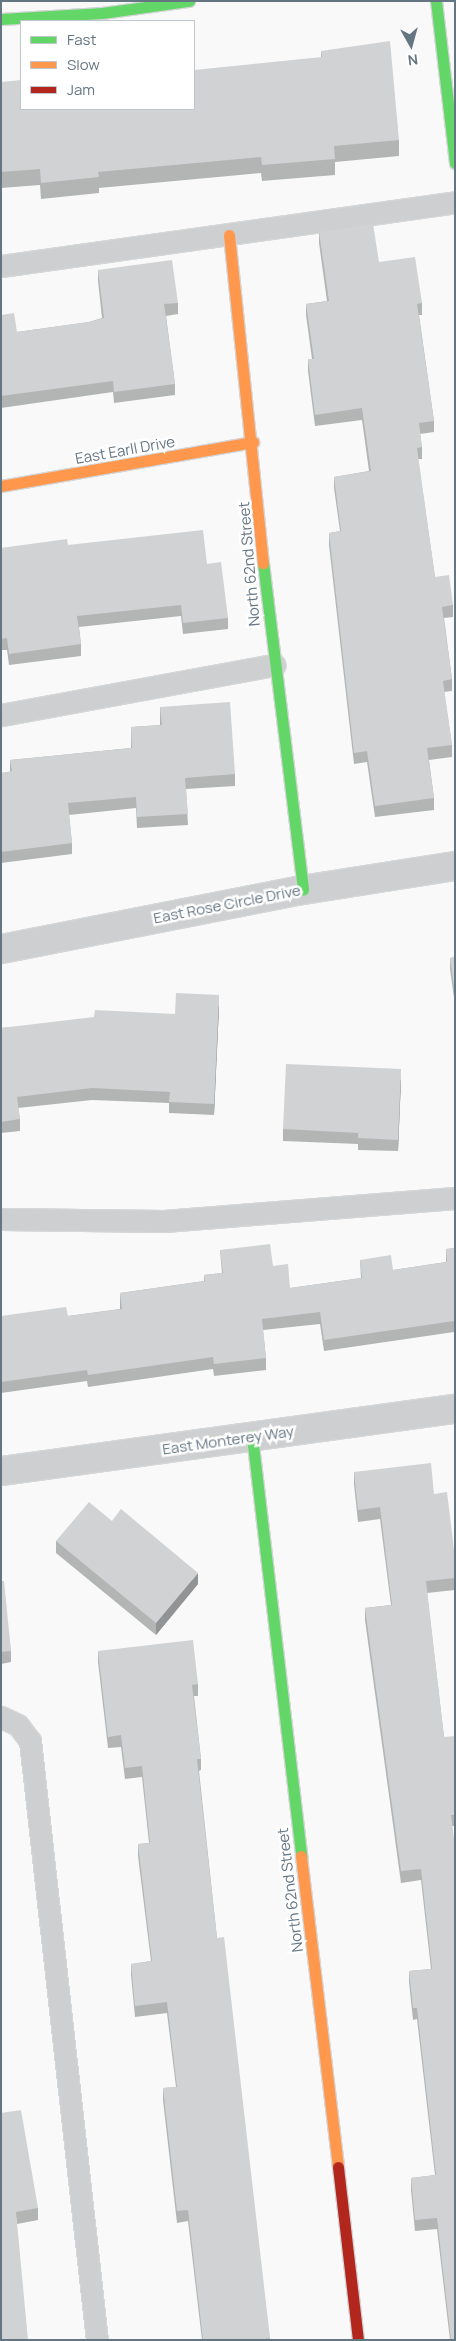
<!DOCTYPE html>
<style>
body{margin:0}
#map{position:relative;width:456px;height:2341px;overflow:hidden;background:#f9f9f9;font-family:Manrope,sans-serif}
div>[style]{position:absolute}
.roads{filter:drop-shadow(1px 0 #d5d6d7) drop-shadow(-1px 0 #d5d6d7) drop-shadow(0 1px #d5d6d7) drop-shadow(0 -1px #d5d6d7)}
.lane>*{height:21px;margin:-10.5px;padding:0 10.5px;transform-origin:10.5px;border-radius:10.5px;background:#cecfd0}
.street>*{height:28px;margin:-14px;padding:0 14px;transform-origin:14px;border-radius:14px;background:#cecfd0}
.fast>*{height:11px;margin:-5.5px;padding:0 5.5px;transform-origin:5.5px;border-radius:5.5px;background:#63d668}
.slow>*{height:11px;margin:-5.5px;padding:0 5.5px;transform-origin:5.5px;border-radius:5.5px;background:#ff974d}
.jam>*{height:11px;margin:-5.5px;padding:0 5.5px;transform-origin:5.5px;border-radius:5.5px;background:#b3261e}
.wall>*{inset:0;background:#b3b5b5}
.shaded-wall>*{inset:0;background:#929394}
.building>*{inset:0;background:#d0d2d3}
span{translate:-50% -50%;white-space:nowrap;text-align:center;line-height:1.15;-webkit-text-stroke:5px #fff;paint-order:stroke}
.street-label{font-size:15px;color:#657683}
.frame{position:absolute;inset:0;border:2px solid #657683;pointer-events:none}
.legend{position:absolute;left:20px;top:20px;width:175px;height:90px;box-sizing:border-box;background:#fff;border:1px solid #c1c8cd;margin:0;padding:6px 9px;list-style:none;font-size:15px;color:#657683}
.legend li{display:flex;align-items:center;gap:10px;height:25px}
.legend b{width:25px;border:1px solid #c1c8cd}
.north{position:absolute;left:386px;top:20px;width:50px;height:50px;-webkit-text-stroke:4px #fff;paint-order:stroke;rotate:173deg;font-size:14px;font-weight:700;line-height:20px;text-align:center;color:#657683}
.north::after{content:'';display:block;margin:auto;width:18px;height:22px;background:#657683;clip-path:polygon(50% 0,100% 100%,50% 72%,0 100%)}
</style>
<div id="map">
<div class="roads">
<div class="lane">
<div style="left:1px;top:266px;width:458px;rotate:-8deg"></div>
<div style="left:1px;top:715px;width:278px;rotate:-10.4deg"></div>
<div style="left:1px;top:1219px;width:163px;rotate:0.7deg"></div>
<div style="left:164px;top:1221px;width:292px;rotate:-4.5deg"></div>
<div style="left:1px;top:1717px;width:19px;rotate:25deg"></div>
<div style="left:18px;top:1725px;width:20px;rotate:53deg"></div>
<div style="left:30px;top:1741px;width:603px;rotate:83.62deg"></div>
</div>
<div class="street">
<div style="left:1px;top:949px;width:308px;rotate:-11.1deg"></div>
<div style="left:303px;top:890px;width:154px;rotate:-9deg"></div>
<div style="left:1px;top:1471px;width:458px;rotate:-7.8deg"></div>
</div>
<div class="fast">
<div style="left:436px;top:1px;width:163px;rotate:83.3deg"></div>
<div style="left:1px;top:19px;width:101px;rotate:-3.4deg"></div>
<div style="left:102px;top:13px;width:88px;rotate:-7.9deg"></div>
<div style="left:263px;top:563px;width:329px;rotate:83deg"></div>
<div style="left:252px;top:1436px;width:423px;rotate:83.3deg"></div>
</div>
<div class="slow">
<div style="left:229px;top:235px;width:330px;rotate:84.1deg"></div>
<div style="left:1px;top:486px;width:256px;rotate:-9.9deg"></div>
<div style="left:301px;top:1856px;width:313px;rotate:83.2deg"></div>
</div>
<div class="jam">
<div style="left:338px;top:2167px;width:174px;rotate:83.4deg"></div>
</div>
</div>
<div class="wall">
<div style="clip-path:polygon(321px 51px,399px 140px,399px 156px,335px 162px,335px 175px,262px 181px,261px 173px,99px 188px,99px 193px,41px 199px,40px 185px,1px 188px,1px 82px,21px 109px,321px 58px)"></div>
<div style="clip-path:polygon(319px 232px,379px 262px,422px 303px,422px 315px,419px 315px,434px 421px,434px 432px,420px 434px,422px 447px,422px 459px,418px 459px,435px 577px,453px 605px,453px 617px,444px 618px,452px 679px,452px 691px,444px 692px,452px 745px,452px 757px,429px 760px,434px 798px,434px 810px,375px 817px,367px 762px,354px 764px,329px 545px,329px 533px,340px 531px,334px 488px,334px 477px,369px 471px,362px 420px,315px 426px,308px 371px,308px 359px,312px 359px,306px 315px,306px 304px,327px 301px,319px 243px)"></div>
<div style="clip-path:polygon(98px 270px,178px 303px,178px 314px,166px 316px,175px 384px,175px 395px,114px 403px,113px 392px,1px 408px,1px 315px,17px 332px,89px 322px,102px 318px,98px 281px)"></div>
<div style="clip-path:polygon(68px 545px,207px 564px,228px 618px,228px 629px,183px 634px,181px 616px,79px 627px,81px 644px,81px 656px,9px 665px,7px 650px,1px 650px,1px 548px)"></div>
<div style="clip-path:polygon(160px 707px,235px 774px,235px 786px,186px 789px,188px 825px,137px 828px,136px 808px,69px 815px,72px 843px,72px 854px,1px 863px,1px 773px,10px 772px,10px 760px,131px 748px,131px 727px,160px 725px)"></div>
<div style="clip-path:polygon(455px 957px,455px 1005px,450px 969px,450px 958px)"></div>
<div style="clip-path:polygon(219px 1007px,214px 1115px,169px 1113px,169px 1103px,92px 1100px,18px 1108px,20px 1119px,20px 1131px,1px 1133px,1px 1028px,175px 1014px)"></div>
<div style="clip-path:polygon(401px 1080px,398px 1151px,358px 1150px,358px 1144px,283px 1141px,283px 1129px)"></div>
<div style="clip-path:polygon(455px 1248px,455px 1341px,454px 1332px,324px 1351px,320px 1324px,263px 1330px,266px 1358px,266px 1370px,214px 1376px,213px 1369px,88px 1387px,87px 1381px,1px 1393px,1px 1316px,68px 1316px,120px 1309px,120px 1293px,204px 1281px,204px 1275px,222px 1273px,220px 1250px,273px 1266px,290px 1288px,361px 1278px,360px 1260px,393px 1270px,446px 1262px,446px 1249px)"></div>
<div style="clip-path:polygon(354px 1472px,434px 1494px,455px 1558px,455px 1590px,427px 1593px,444px 1737px,455px 1738px,455px 1826px,452px 1826px,455px 2340px,450px 2340px,437px 2229px,415px 2231px,411px 2190px,411px 2178px,435px 2175px,417px 2019px,413px 2020px,409px 1982px,409px 1971px,431px 1969px,421px 1880px,401px 1883px,365px 1620px,365px 1608px,391px 1605px,380px 1519px,358px 1522px,354px 1484px)"></div>
<div style="clip-path:polygon(112px 1521px,198px 1584px,156px 1635px,56px 1553px,56px 1541px)"></div>
<div style="clip-path:polygon(1px 1581px,11px 1651px,11px 1662px,1px 1664px)"></div>
<div style="clip-path:polygon(98px 1651px,198px 1684px,198px 1696px,194px 1696px,201px 1759px,201px 1770px,199px 1771px,217px 1938px,270px 2340px,202px 2340px,188px 2221px,177px 2223px,163px 2100px,163px 2088px,176px 2087px,167px 2013px,135px 2017px,131px 1975px,131px 1964px,151px 1961px,138px 1856px,138px 1844px,149px 1843px,142px 1777px,125px 1779px,121px 1747px,108px 1748px,98px 1662px)"></div>
<div style="clip-path:polygon(1px 2113px,38px 2208px,38px 2220px,17px 2224px)"></div>
</div>
<div class="shaded-wall">
<div style="clip-path:polygon(219px 995px,219px 1007px,214px 1115px,214px 1104px)"></div>
<div style="clip-path:polygon(401px 1069px,401px 1080px,398px 1151px,398px 1140px)"></div>
<div style="clip-path:polygon(198px 1573px,198px 1584px,156px 1635px,156px 1623px)"></div>
</div>
<div class="building">
<div style="clip-path:polygon(390px 41px,399px 140px,334px 146px,335px 159px,262px 165px,261px 157px,98px 172px,99px 177px,41px 183px,40px 169px,1px 172px,1px 82px,21px 80px,21px 109px,194px 109px,194px 70px,322px 57px,321px 51px)"></div>
<div style="clip-path:polygon(373px 224px,379px 262px,415px 257px,422px 303px,417px 304px,434px 421px,419px 423px,422px 447px,417px 448px,435px 577px,449px 575px,453px 605px,442px 607px,452px 679px,443px 681px,452px 745px,427px 748px,434px 798px,375px 806px,367px 751px,354px 753px,329px 533px,341px 531px,334px 477px,371px 471px,362px 408px,315px 415px,308px 359px,314px 359px,306px 304px,329px 301px,319px 232px)"></div>
<div style="clip-path:polygon(172px 260px,178px 303px,164px 304px,175px 384px,114px 392px,113px 381px,1px 396px,1px 315px,14px 313px,17px 332px,89px 322px,104px 318px,98px 270px)"></div>
<div style="clip-path:polygon(203px 530px,207px 564px,221px 562px,228px 618px,183px 623px,181px 605px,77px 616px,81px 644px,9px 654px,7px 638px,1px 639px,1px 548px,67px 539px,68px 545px)"></div>
<div style="clip-path:polygon(230px 702px,235px 774px,185px 778px,188px 814px,137px 817px,136px 797px,68px 803px,72px 843px,1px 852px,1px 773px,12px 771px,10px 760px,132px 748px,131px 727px,162px 725px,160px 707px)"></div>
<div style="clip-path:polygon(455px 957px,455px 994px,450px 958px)"></div>
<div style="clip-path:polygon(176px 993px,219px 995px,214px 1104px,169px 1102px,170px 1092px,92px 1088px,17px 1097px,20px 1119px,1px 1122px,1px 1028px,94px 1017px,95px 1010px,175px 1014px)"></div>
<div style="clip-path:polygon(286px 1064px,401px 1069px,398px 1140px,358px 1138px,358px 1133px,283px 1129px)"></div>
<div style="clip-path:polygon(270px 1244px,273px 1266px,288px 1264px,290px 1288px,362px 1278px,360px 1260px,391px 1255px,393px 1270px,447px 1262px,446px 1249px,455px 1248px,455px 1329px,454px 1321px,324px 1340px,320px 1312px,262px 1319px,266px 1358px,214px 1364px,213px 1357px,88px 1375px,87px 1370px,1px 1382px,1px 1316px,66px 1307px,68px 1316px,122px 1309px,120px 1293px,205px 1281px,204px 1275px,223px 1273px,220px 1250px)"></div>
<div style="clip-path:polygon(431px 1463px,434px 1494px,447px 1492px,455px 1558px,455px 1578px,426px 1581px,444px 1737px,455px 1736px,455px 1815px,451px 1815px,455px 1846px,455px 2340px,451px 2340px,437px 2218px,415px 2220px,411px 2178px,436px 2175px,417px 2008px,413px 2008px,409px 1971px,432px 1969px,421px 1869px,401px 1871px,365px 1608px,392px 1605px,380px 1507px,358px 1510px,354px 1472px)"></div>
<div style="clip-path:polygon(89px 1502px,112px 1521px,121px 1509px,198px 1573px,156px 1623px,56px 1541px)"></div>
<div style="clip-path:polygon(1px 1581px,4px 1581px,11px 1651px,1px 1652px)"></div>
<div style="clip-path:polygon(193px 1640px,198px 1684px,192px 1685px,201px 1759px,197px 1759px,217px 1938px,224px 1937px,270px 2338px,259px 2340px,203px 2340px,188px 2210px,177px 2211px,163px 2088px,177px 2087px,167px 2002px,135px 2006px,131px 1964px,152px 1961px,138px 1844px,150px 1843px,142px 1766px,125px 1768px,121px 1735px,108px 1737px,98px 1651px)"></div>
<div style="clip-path:polygon(21px 2110px,38px 2208px,16px 2212px,28px 2340px,1px 2340px,1px 2113px)"></div>
</div>
<div class="street-label">
<span style="left:125px;top:450px;rotate:-10deg">East Earll Drive</span>
<span style="left:249px;top:564px;rotate:-95deg">North 62nd Street</span>
<span style="left:227px;top:904px;rotate:-11deg">East Rose Circle Drive</span>
<span style="left:228px;top:1440px;rotate:-8deg">East Monterey Way</span>
<span style="left:290px;top:1890px;rotate:-97deg">North 62nd Street</span>
</div>
<div class="frame"></div>
<ul class="legend">
<li><b style="height:6px;background:#63d668"></b>Fast</li>
<li><b style="height:6px;background:#ff974d"></b>Slow</li>
<li><b style="height:6px;background:#b3261e"></b>Jam</li>
</ul>
<div class="north">N</div>
</div>
